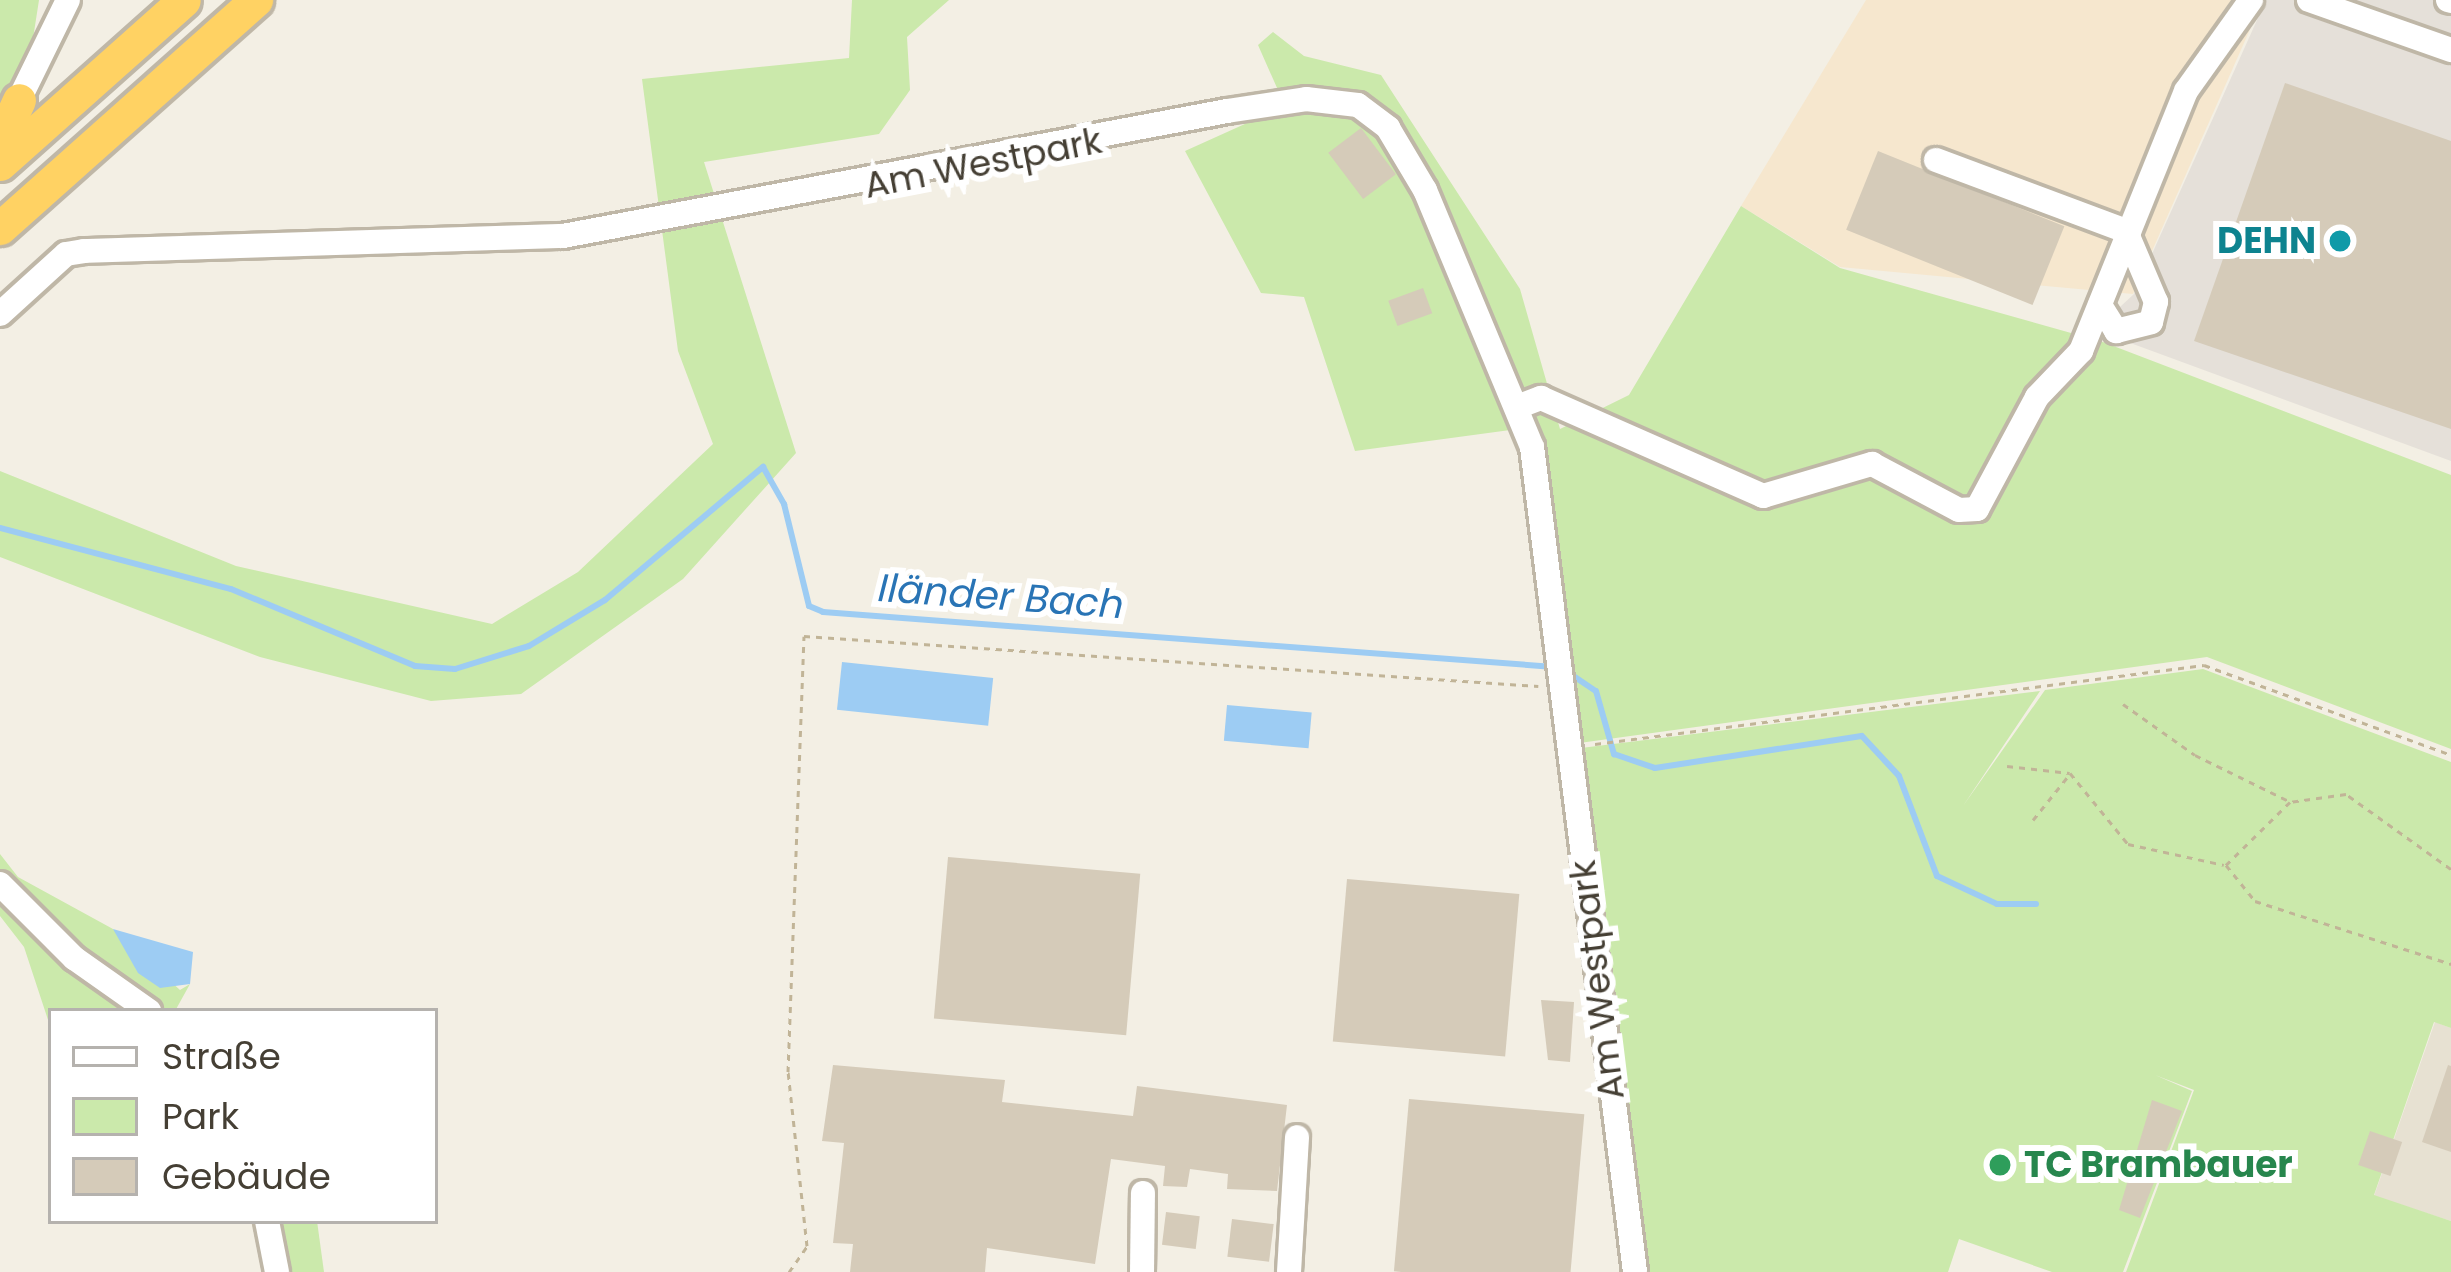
<!DOCTYPE html>
<meta charset="utf-8">
<style>
body{margin:0}
#map{position:relative;width:2451px;height:1272px;overflow:hidden;background:#f3efe4;font-family:Poppins,sans-serif}
div>[style]{position:absolute}
.residential>*{inset:0;background:#e7e1d2}
.commercial>*{inset:0;background:#f6e7ce}
.industrial>*{inset:0;background:#e5e0d9}
.green>*{inset:0;background:#cbe9ab}
.water>*{inset:0;background:#9dccf3;transform-origin:0 0}
.stream>*{height:6px;margin:-3px;padding:0 3px;transform-origin:3px;border-radius:3px;background:#9dccf3}
.building>*{inset:0;background:#d5cbb9;transform-origin:0 0}
.path>*{height:3px;margin-top:-1.5px;transform-origin:0;background:repeating-linear-gradient(90deg,#c1b497 0 6px,transparent 0 12px)}
.roads{filter:drop-shadow(3px 0 #bfb7a7) drop-shadow(-3px 0 #bfb7a7) drop-shadow(0 3px #bfb7a7) drop-shadow(0 -3px #bfb7a7)}
.minor>*{height:24px;margin:-12px;padding:0 12px;transform-origin:12px;border-radius:12px;background:#fff}
.highway>*{height:33px;margin:-16.5px;padding:0 16.5px;transform-origin:16.5px;border-radius:16.5px;background:#ffd263}
.dots>*{width:33px;height:33px;translate:-50% -50%;box-sizing:border-box;border:6px solid #fff;border-radius:50%}
span{translate:-50% -50%;white-space:nowrap;text-align:center;line-height:1.15;-webkit-text-stroke:12px #fff;paint-order:stroke}
.street-label{font-size:36px;color:#453f34}
.culture-label{font-size:36px;color:#0d838f;font-weight:700}
.right{translate:-100% -50%;text-align:right}
.leisure-label{font-size:36px;color:#27864d;font-weight:700}
.left{translate:0 -50%;text-align:left}
.water-label{font-size:39px;color:#2974b5;font-style:italic}
.legend{position:absolute;left:48px;top:1008px;width:390px;height:216px;box-sizing:border-box;background:#fff;border:3px solid #b5b2ae;margin:0;padding:15px 21px;list-style:none;font-size:36px;color:#453f34}
.legend li{display:flex;align-items:center;gap:24px;height:60px}
.legend b{width:60px;border:3px solid #b5b2ae}
</style>
<div id="map">
<div class="residential">
<div style="clip-path:polygon(2435px 1022px,2451px 1028px,2451px 1221px,2374px 1196px)"></div>
</div>
<div class="commercial">
<div style="clip-path:polygon(1866px 0,2263px 0,2133px 294px,1840px 267px,1741px 206px)"></div>
</div>
<div class="industrial">
<div style="clip-path:polygon(2266px 0,2451px 0,2451px 461px,2095px 330px,2134px 294px)"></div>
</div>
<div class="green">
<div style="clip-path:polygon(0 0,39px 0,30px 58px,0 116px)"></div>
<div style="clip-path:polygon(852px 0,949px 0,907px 37px,910px 90px,879px 134px,704px 162px,796px 453px,683px 579px,521px 694px,431px 701px,260px 657px,0 557px,0 471px,236px 566px,492px 624px,578px 572px,713px 444px,678px 351px,642px 79px,849px 58px)"></div>
<div style="clip-path:polygon(1273px 32px,1304px 56px,1381px 75px,1520px 289px,1560px 429px,1629px 395px,1741px 206px,1840px 268px,2103px 342px,2451px 475px,2451px 749px,2207px 657px,1572px 744px,1525px 428px,1355px 451px,1304px 297px,1261px 293px,1185px 151px,1285px 106px,1258px 45px)"></div>
<div style="clip-path:polygon(2203px 669px,2451px 762px,2451px 1028px,2434px 1022px,2374px 1195px,2451px 1221px,2451px 1272px,2126px 1272px,2194px 1090px,2155px 1075px,2192px 1091px,2123px 1272px,2052px 1272px,1959px 1239px,1948px 1272px,1636px 1272px,1573px 749px,2040px 691px,1963px 806px,2045px 690px)"></div>
<div style="clip-path:polygon(0 854px,18px 877px,113px 929px,180px 990px,190px 984px,175px 1011px,51px 1011px,51px 1029px,24px 947px,0 916px)"></div>
<div style="clip-path:polygon(259px 1221px,317px 1221px,324px 1272px,267px 1272px)"></div>
</div>
<div class="water">
<div style="left:842px;top:662px;width:152px;height:48px;rotate:6deg"></div>
<div style="left:1227px;top:705px;width:85px;height:36px;rotate:5deg"></div>
<div style="clip-path:polygon(113px 929px,193px 952px,190px 984px,160px 988px,138px 973px)"></div>
</div>
<div class="stream">
<div style="left:0;top:528px;width:239px;rotate:14.8deg"></div>
<div style="left:231px;top:589px;width:199px;rotate:22.7deg"></div>
<div style="left:415px;top:666px;width:40px;rotate:4.3deg"></div>
<div style="left:455px;top:669px;width:77px;rotate:-17.3deg"></div>
<div style="left:529px;top:646px;width:89px;rotate:-31.2deg"></div>
<div style="left:605px;top:600px;width:207px;rotate:-40.1deg"></div>
<div style="left:763px;top:467px;width:43px;rotate:60.4deg"></div>
<div style="left:784px;top:504px;width:105px;rotate:76.2deg"></div>
<div style="left:809px;top:606px;width:15px;rotate:23deg"></div>
<div style="left:823px;top:612px;width:733px;rotate:4.3deg"></div>
<div style="left:1566px;top:671px;width:36px;rotate:34deg"></div>
<div style="left:1596px;top:691px;width:66px;rotate:74.1deg"></div>
<div style="left:1614px;top:754px;width:43px;rotate:18.9deg"></div>
<div style="left:1655px;top:768px;width:209px;rotate:-8.8deg"></div>
<div style="left:1862px;top:736px;width:54px;rotate:47.2deg"></div>
<div style="left:1899px;top:776px;width:107px;rotate:69.2deg"></div>
<div style="left:1937px;top:876px;width:66px;rotate:25deg"></div>
<div style="left:1997px;top:904px;width:39px"></div>
</div>
<div class="building">
<div style="clip-path:polygon(2285px 83px,2451px 141px,2451px 429px,2194px 341px)"></div>
<div style="left:1361px;top:128px;width:58px;height:41px;rotate:53deg"></div>
<div style="left:1878px;top:151px;width:201px;height:85px;rotate:22deg"></div>
<div style="left:1423px;top:288px;width:27px;height:37px;rotate:70deg"></div>
<div style="left:948px;top:857px;width:193px;height:162px;rotate:5deg"></div>
<div style="left:1347px;top:879px;width:173px;height:163px;rotate:5deg"></div>
<div style="clip-path:polygon(1541px 1000px,1574px 1002px,1570px 1062px,1548px 1060px)"></div>
<div style="clip-path:polygon(833px 1065px,1005px 1080px,1002px 1102px,1133px 1116px,1137px 1086px,1287px 1105px,1277px 1191px,1227px 1189px,1228px 1174px,1190px 1169px,1187px 1187px,1163px 1186px,1165px 1166px,1111px 1159px,1095px 1264px,987px 1248px,985px 1272px,850px 1272px,853px 1244px,833px 1243px,844px 1143px,822px 1141px)"></div>
<div style="clip-path:polygon(2448px 1065px,2451px 1066px,2451px 1152px,2422px 1142px)"></div>
<div style="left:1409px;top:1099px;width:176px;height:173px;rotate:5deg"></div>
<div style="clip-path:polygon(2152px 1100px,2182px 1111px,2140px 1218px,2119px 1210px)"></div>
<div style="left:2370px;top:1131px;width:34px;height:36px;rotate:19deg"></div>
<div style="left:1166px;top:1212px;width:34px;height:33px;rotate:7deg"></div>
<div style="left:1232px;top:1219px;width:42px;height:38px;rotate:7deg"></div>
</div>
<div class="path">
<div style="left:2123px;top:704px;width:88px;rotate:35.3deg"></div>
<div style="left:2195px;top:755px;width:105px;rotate:26.1deg"></div>
<div style="left:1595px;top:744px;width:614px;rotate:-7.39deg"></div>
<div style="left:2204px;top:665px;width:263px;rotate:20deg"></div>
<div style="left:2007px;top:766px;width:63px;rotate:6.3deg"></div>
<div style="left:2070px;top:773px;width:92px;rotate:50.8deg"></div>
<div style="left:2128px;top:844px;width:98px;rotate:12.3deg"></div>
<div style="left:2033px;top:820px;width:58px;rotate:-51.3deg"></div>
<div style="left:2451px;top:869px;width:129px;rotate:-144.5deg"></div>
<div style="left:2346px;top:794px;width:57px;rotate:171.9deg"></div>
<div style="left:2290px;top:802px;width:90px;rotate:135.5deg"></div>
<div style="left:2226px;top:865px;width:46px;rotate:51.1deg"></div>
<div style="left:2255px;top:901px;width:206px;rotate:17.8deg"></div>
<div style="left:789px;top:1272px;width:32px;rotate:-55deg"></div>
<div style="left:807px;top:1246px;width:175px;rotate:-96.2deg"></div>
<div style="left:788px;top:1072px;width:436px;rotate:-87.9deg"></div>
<div style="left:804px;top:636px;width:736px;rotate:3.9deg"></div>
</div>
<div class="roads">
<div class="minor">
<div style="left:2309px;top:0;width:151px;rotate:19.4deg"></div>
<div style="left:2448px;top:0;width:3px;rotate:18deg"></div>
<div style="left:19px;top:100px;width:111px;rotate:-63.9deg"></div>
<div style="left:1936px;top:160px;width:206px;rotate:20.5deg"></div>
<div style="left:2129px;top:232px;width:152px;rotate:-68deg"></div>
<div style="left:2186px;top:91px;width:112px;rotate:-54.5deg"></div>
<div style="left:2100px;top:305px;width:31px;rotate:58deg"></div>
<div style="left:2116px;top:331px;width:36px;rotate:-14deg"></div>
<div style="left:2151px;top:322px;width:21px;rotate:-76deg"></div>
<div style="left:2156px;top:302px;width:72px;rotate:-113deg"></div>
<div style="left:0;top:314px;width:89px;rotate:-42.3deg"></div>
<div style="left:66px;top:254px;width:18px;rotate:-9deg"></div>
<div style="left:84px;top:251px;width:479px;rotate:-1.8deg"></div>
<div style="left:563px;top:236px;width:676px;rotate:-10.66deg"></div>
<div style="left:1227px;top:111px;width:80px;rotate:-8.6deg"></div>
<div style="left:1306px;top:99px;width:52px;rotate:6.6deg"></div>
<div style="left:1358px;top:105px;width:38px;rotate:37deg"></div>
<div style="left:1388px;top:128px;width:72px;rotate:59.2deg"></div>
<div style="left:1425px;top:190px;width:278px;rotate:67.4deg"></div>
<div style="left:1532px;top:447px;width:831px;rotate:82.88deg"></div>
<div style="left:1517px;top:407px;width:26px;rotate:-21deg"></div>
<div style="left:1541px;top:398px;width:243px;rotate:23.8deg"></div>
<div style="left:1763px;top:496px;width:114px;rotate:-16.4deg"></div>
<div style="left:1872px;top:464px;width:98px;rotate:27.9deg"></div>
<div style="left:1959px;top:510px;width:18px;rotate:-3deg"></div>
<div style="left:1977px;top:509px;width:127px;rotate:-61.8deg"></div>
<div style="left:2037px;top:397px;width:64px;rotate:-46.3deg"></div>
<div style="left:2081px;top:351px;width:128px;rotate:-68deg"></div>
<div style="left:0;top:884px;width:105px;rotate:45deg"></div>
<div style="left:74px;top:958px;width:92px;rotate:35.2deg"></div>
<div style="left:267px;top:1221px;width:52px;rotate:78.9deg"></div>
<div style="left:1142px;top:1272px;width:79px;rotate:-89.3deg"></div>
<div style="left:1289px;top:1272px;width:135px;rotate:-86.6deg"></div>
</div>
<div class="highway">
<div style="left:0;top:141px;width:45px;rotate:-65.1deg"></div>
<div style="left:0;top:164px;width:246px;rotate:-41.7deg"></div>
<div style="left:0;top:228px;width:343px;rotate:-41.7deg"></div>
</div>
</div>
<div class="dots">
<div style="left:2340px;top:241px;background:#0f9aa8"></div>
<div style="left:2000px;top:1165px;background:#2e9e5b"></div>
</div>
<div class="street-label">
<span style="left:983px;top:163px;rotate:-11deg">Am Westpark</span>
<span style="left:1597px;top:980px;rotate:-97deg">Am Westpark</span>
</div>
<div class="culture-label">
<span class="right" style="left:2316px;top:241px">DEHN</span>
</div>
<div class="leisure-label">
<span class="left" style="left:2024px;top:1165px">TC Brambauer</span>
</div>
<div class="water-label">
<span style="left:1001px;top:597px;rotate:4deg">Iländer Bach</span>
</div>
<ul class="legend">
<li><b style="height:15px;background:#fff"></b>Straße</li>
<li><b style="height:33px;background:#cbe9ab"></b>Park</li>
<li><b style="height:33px;background:#d5cbb9"></b>Gebäude</li>
</ul>
</div>
